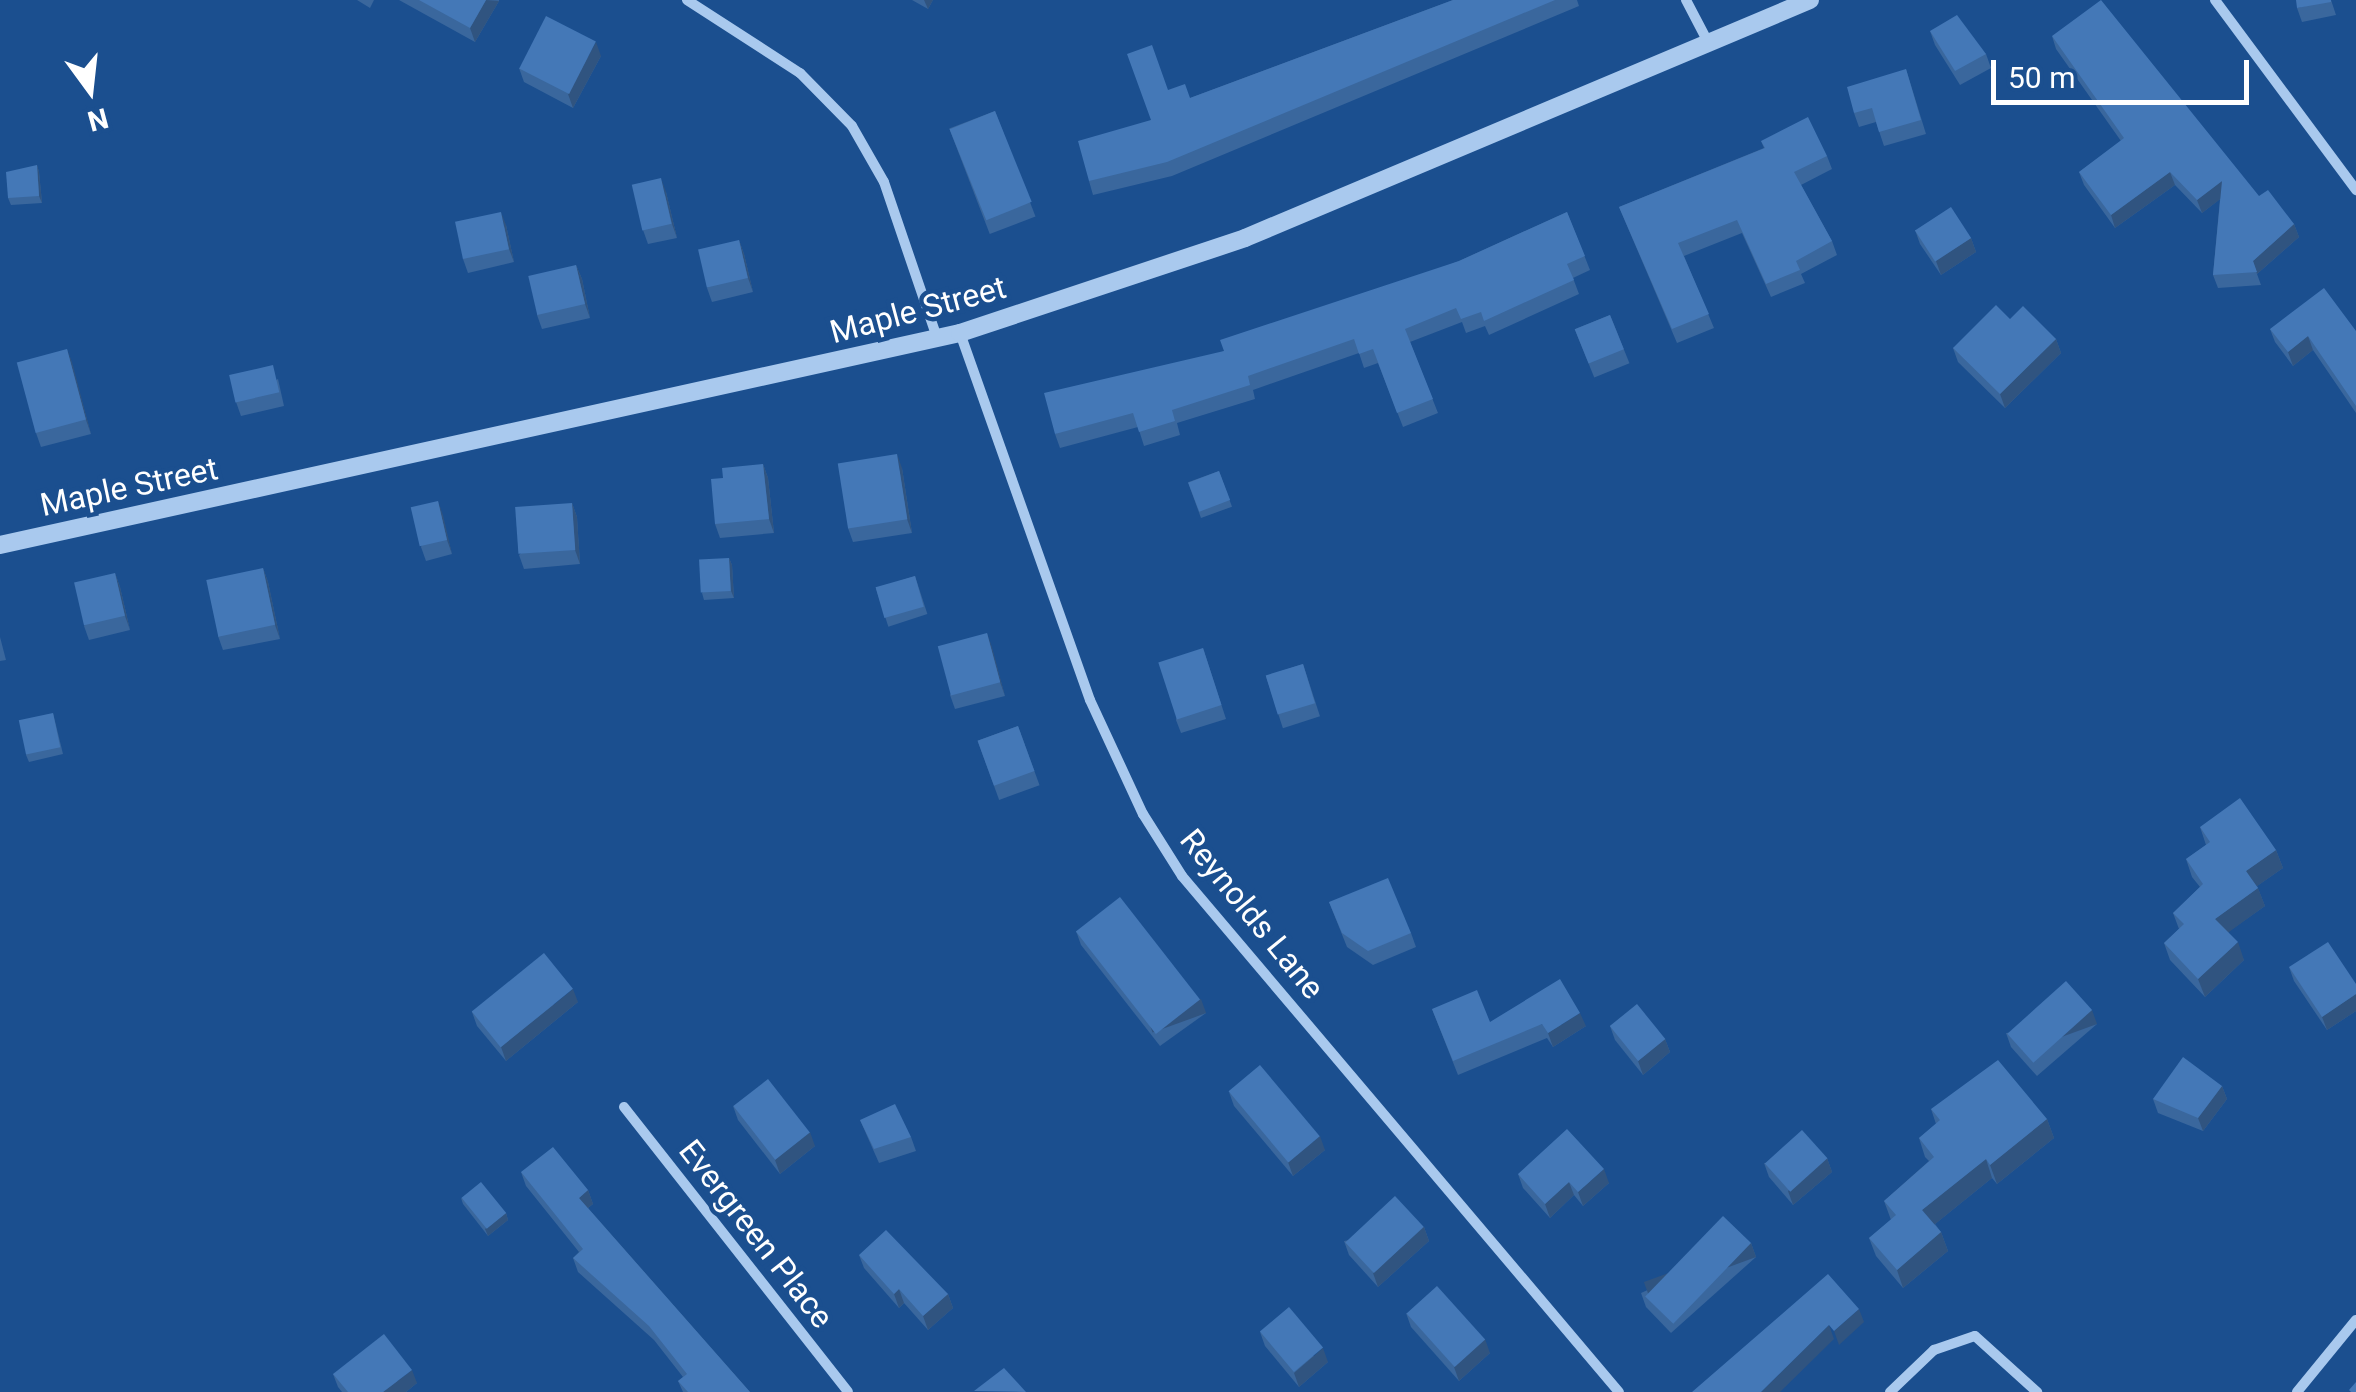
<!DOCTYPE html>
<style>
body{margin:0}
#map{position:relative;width:2356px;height:1392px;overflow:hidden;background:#1b4f8f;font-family:Roboto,sans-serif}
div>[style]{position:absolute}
.minor>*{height:10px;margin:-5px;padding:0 5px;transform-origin:5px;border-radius:5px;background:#a9c9ee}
.tertiary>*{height:18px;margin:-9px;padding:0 9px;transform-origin:9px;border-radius:9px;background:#a9c9ee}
.wall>*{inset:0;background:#3a679d;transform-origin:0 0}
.shaded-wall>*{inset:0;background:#305480;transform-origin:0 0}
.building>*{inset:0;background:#4478b7;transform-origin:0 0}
span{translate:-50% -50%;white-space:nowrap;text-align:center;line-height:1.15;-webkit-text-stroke:9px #1b4f8f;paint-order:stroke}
.street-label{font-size:32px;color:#fff}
.north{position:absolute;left:40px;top:40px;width:100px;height:100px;-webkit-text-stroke:8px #1b4f8f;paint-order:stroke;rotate:165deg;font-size:28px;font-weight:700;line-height:40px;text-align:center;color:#fff}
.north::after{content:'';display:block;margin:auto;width:35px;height:45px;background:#fff;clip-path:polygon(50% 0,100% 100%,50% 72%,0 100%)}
.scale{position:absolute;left:1991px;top:60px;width:258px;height:45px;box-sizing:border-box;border:5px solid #fff;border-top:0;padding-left:12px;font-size:30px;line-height:35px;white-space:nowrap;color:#fff;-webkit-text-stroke:8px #1b4f8f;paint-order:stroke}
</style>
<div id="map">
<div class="minor">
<div style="left:687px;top:0;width:135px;rotate:32.9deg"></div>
<div style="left:800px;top:73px;width:74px;rotate:45.5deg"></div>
<div style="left:852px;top:126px;width:64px;rotate:60.3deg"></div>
<div style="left:884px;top:182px;width:165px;rotate:71.2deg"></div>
<div style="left:1686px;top:0;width:47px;rotate:62.4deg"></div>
<div style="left:2215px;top:0;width:237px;rotate:53.4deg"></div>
<div style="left:960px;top:333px;width:389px;rotate:70.5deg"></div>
<div style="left:1090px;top:700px;width:126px;rotate:65.1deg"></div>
<div style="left:1143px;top:814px;width:73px;rotate:57.8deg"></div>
<div style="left:1182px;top:876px;width:676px;rotate:49.74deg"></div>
<div style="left:624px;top:1107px;width:362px;rotate:51.8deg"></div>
<div style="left:1890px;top:1392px;width:61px;rotate:-43.7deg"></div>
<div style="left:1934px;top:1350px;width:43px;rotate:-18.9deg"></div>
<div style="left:1975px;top:1336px;width:84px;rotate:42.1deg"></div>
<div style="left:2297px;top:1392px;width:93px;rotate:-50.7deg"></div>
</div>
<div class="tertiary">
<div style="left:0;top:545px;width:983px;rotate:-12.45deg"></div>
<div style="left:960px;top:333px;width:300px;rotate:-18.4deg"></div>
<div style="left:1245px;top:238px;width:613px;rotate:-22.84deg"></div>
</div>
<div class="wall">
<div style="clip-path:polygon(357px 0,374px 0,370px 8px)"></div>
<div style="clip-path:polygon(399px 0,499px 0,499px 1px,475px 42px)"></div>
<div style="clip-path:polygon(912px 0,933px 0,928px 9px)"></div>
<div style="clip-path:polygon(1453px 0,1577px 0,1579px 6px,1172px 176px,1093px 195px,1089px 181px,1151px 120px,1168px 90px,1190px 98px)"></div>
<div style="clip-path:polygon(2331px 0,2336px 15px,2302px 22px,2297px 8px)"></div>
<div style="clip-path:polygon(1930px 31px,1986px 54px,1991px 68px,1960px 85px,1935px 45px)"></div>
<div style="clip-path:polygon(2052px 36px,2294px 224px,2299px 237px,2257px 274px,2261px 285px,2218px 288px,2213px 275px,2220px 199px,2202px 213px,2175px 185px,2115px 228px,2084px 185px,2079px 172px,2121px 141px,2056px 49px)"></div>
<div style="clip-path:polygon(601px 56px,573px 108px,524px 82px,519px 68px)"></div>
<div style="clip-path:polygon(1906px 69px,1926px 134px,1884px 146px,1876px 122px,1859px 127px,1854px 113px)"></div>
<div style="left:995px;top:111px;width:113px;height:49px;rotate:69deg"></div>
<div style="clip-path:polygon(1761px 141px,1827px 156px,1832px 169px,1801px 185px,1832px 241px,1837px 255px,1801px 274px,1805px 283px,1771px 297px,1742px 233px,1684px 256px,1714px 328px,1677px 343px,1619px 207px,1764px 148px)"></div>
<div style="clip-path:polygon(37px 165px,39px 172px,42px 203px,11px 205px,8px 198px)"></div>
<div style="clip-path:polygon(666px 192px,677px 238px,648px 244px,643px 230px)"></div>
<div style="clip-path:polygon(1567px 212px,1590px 270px,1573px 278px,1579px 294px,1489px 335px,1485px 326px,1466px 333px,1462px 322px,1410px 342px,1438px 413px,1403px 427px,1378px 363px,1364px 368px,1359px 353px,1253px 390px,1255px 399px,1177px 423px,1180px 435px,1144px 446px,1138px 427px,1060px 448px,1055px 434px,1224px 351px,1459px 261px)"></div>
<div style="clip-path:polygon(506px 225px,514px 262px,468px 273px,463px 259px)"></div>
<div style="clip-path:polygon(1915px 230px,1971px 238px,1976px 252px,1941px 275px,1920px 244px)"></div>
<div style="clip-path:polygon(739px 240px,744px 254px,753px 292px,712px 302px,707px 288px)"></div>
<div style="clip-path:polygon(576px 265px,582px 279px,590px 318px,542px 329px,537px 315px)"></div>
<div style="left:1610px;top:315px;width:52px;height:38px;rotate:68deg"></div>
<div style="clip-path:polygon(2010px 319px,2056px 339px,2061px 353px,2005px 408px,1958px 362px,1953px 348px)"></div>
<div style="clip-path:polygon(2270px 329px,2356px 331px,2356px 413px,2313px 350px,2293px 366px,2275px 342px)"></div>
<div style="clip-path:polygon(67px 349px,91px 434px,41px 447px,36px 433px)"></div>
<div style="clip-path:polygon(278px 379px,284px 406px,241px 416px,236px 402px)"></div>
<div style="clip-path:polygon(763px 464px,768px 478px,774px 533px,720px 538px,715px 524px,723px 478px)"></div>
<div style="clip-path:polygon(902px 468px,912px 533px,853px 542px,848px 528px)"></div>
<div style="left:1219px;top:471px;width:38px;height:33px;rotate:70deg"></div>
<div style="clip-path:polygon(438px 501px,452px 554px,426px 561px,421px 547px)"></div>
<div style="clip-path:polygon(572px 503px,577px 517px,580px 564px,524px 569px,519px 555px)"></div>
<div style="clip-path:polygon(729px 558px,732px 565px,734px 598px,704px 600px,702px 593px)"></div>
<div style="clip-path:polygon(263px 568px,268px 582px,280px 639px,223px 650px,218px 636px)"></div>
<div style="clip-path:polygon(115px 573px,120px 587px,130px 630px,89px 640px,84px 626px)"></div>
<div style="left:915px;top:576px;width:40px;height:41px;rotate:72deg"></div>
<div style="clip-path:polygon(987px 633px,1005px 696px,955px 709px,950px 695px)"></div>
<div style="clip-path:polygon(0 637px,6px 660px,0 661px)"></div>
<div style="clip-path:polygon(1203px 648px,1226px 719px,1181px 733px,1176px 720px)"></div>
<div style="left:1303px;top:664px;width:55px;height:39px;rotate:72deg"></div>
<div style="clip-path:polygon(53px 713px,63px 754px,29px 762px,26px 755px)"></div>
<div style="left:1018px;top:726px;width:63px;height:43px;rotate:70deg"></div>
<div style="clip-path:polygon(2200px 827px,2276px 850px,2283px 868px,2257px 886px,2265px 906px,2228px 932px,2244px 960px,2205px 997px,2170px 960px,2164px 943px,2179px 929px,2173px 913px,2200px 887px,2192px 877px,2186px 859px,2206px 845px)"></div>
<div style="clip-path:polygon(1329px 902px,1411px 933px,1416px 947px,1373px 965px,1347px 947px)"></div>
<div style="clip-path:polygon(1076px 931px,1206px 1013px,1160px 1046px,1081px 945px)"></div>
<div style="clip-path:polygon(2289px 967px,2356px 984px,2356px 1011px,2327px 1030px,2294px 981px)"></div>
<div style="clip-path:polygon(578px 1002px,506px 1061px,477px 1026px,472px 1012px)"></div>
<div style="clip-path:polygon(1432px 1009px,1490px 1022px,1586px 1026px,1553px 1047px,1547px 1038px,1458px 1075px)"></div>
<div style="clip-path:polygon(2097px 1024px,2037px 1076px,2011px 1047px,2006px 1033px)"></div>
<div style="clip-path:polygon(1610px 1026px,1665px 1039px,1670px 1052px,1643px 1075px,1615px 1040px)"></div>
<div style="clip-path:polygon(2222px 1086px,2227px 1099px,2203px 1131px,2158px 1113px,2153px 1099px)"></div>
<div style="clip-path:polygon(1229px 1092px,1325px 1150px,1293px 1176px,1234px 1106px)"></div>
<div style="clip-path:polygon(733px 1106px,815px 1146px,780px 1174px,738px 1120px)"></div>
<div style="clip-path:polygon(1931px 1109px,2047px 1119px,2054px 1138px,1997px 1184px,1992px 1178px,1935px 1224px,1941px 1232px,1948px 1251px,1903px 1288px,1876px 1256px,1869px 1238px,1891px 1220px,1884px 1201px,1929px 1161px,1925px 1157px,1919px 1138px,1936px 1124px)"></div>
<div style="clip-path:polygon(860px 1120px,911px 1137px,916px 1151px,879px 1163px)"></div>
<div style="clip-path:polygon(1827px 1158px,1832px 1172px,1793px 1205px,1769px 1177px,1764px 1163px)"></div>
<div style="clip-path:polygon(521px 1172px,588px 1190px,593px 1204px,588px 1208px,750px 1392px,683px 1392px,678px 1381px,683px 1377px,654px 1340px,578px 1272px,573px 1258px,579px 1252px,526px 1186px)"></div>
<div style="clip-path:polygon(1518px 1174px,1609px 1183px,1583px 1206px,1574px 1195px,1550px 1218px,1523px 1188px)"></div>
<div style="clip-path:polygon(461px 1198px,506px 1213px,508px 1220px,488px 1236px,463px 1204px)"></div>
<div style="clip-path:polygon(1424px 1227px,1429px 1241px,1378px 1287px,1349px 1255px,1344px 1241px)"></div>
<div style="clip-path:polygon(1751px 1243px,1756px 1257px,1671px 1333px,1646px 1307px,1641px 1293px)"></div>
<div style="clip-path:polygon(859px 1255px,948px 1294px,953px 1308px,928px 1330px,904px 1303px,899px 1308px,864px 1268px)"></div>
<div style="clip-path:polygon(1406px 1313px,1490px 1353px,1459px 1381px,1411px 1327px)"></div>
<div style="clip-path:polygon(1260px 1332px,1328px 1362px,1299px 1387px,1265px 1346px)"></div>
<div style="clip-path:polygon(333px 1374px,417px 1383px,406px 1392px,342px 1392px,338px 1387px)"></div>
</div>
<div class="shaded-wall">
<div style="clip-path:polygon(486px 0,499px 1px,475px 42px,470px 28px)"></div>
<div style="clip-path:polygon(924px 0,933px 0,928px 9px)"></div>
<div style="clip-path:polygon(596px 42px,601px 56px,573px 108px,568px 94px)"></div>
<div style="clip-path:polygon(37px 165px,39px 172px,42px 203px,39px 196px)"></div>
<div style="clip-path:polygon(2170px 172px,2175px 185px,2115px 228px,2111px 215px)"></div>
<div style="clip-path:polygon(661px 178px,666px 192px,677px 238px,672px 224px)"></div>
<div style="clip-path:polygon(2222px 181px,2227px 194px,2202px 213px,2197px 200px)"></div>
<div style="clip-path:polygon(501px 212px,506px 225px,514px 262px,509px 249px)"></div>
<div style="clip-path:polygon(2294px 224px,2299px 237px,2257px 274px,2253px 261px)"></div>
<div style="clip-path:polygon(1971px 238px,1976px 252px,1941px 275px,1936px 261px)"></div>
<div style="clip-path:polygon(739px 240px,744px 254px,753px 292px,748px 278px)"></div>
<div style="clip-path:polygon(576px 265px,582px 279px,590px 318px,585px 304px)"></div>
<div style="clip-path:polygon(2308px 336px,2313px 350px,2293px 366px,2288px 352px)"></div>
<div style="clip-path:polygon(2056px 339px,2061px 353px,2005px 408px,2000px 394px)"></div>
<div style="clip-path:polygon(67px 349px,72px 362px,91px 434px,86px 420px)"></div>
<div style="clip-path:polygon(897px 454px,902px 468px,912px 533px,907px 519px)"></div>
<div style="clip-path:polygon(763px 464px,768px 478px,774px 533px,769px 519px)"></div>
<div style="clip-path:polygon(438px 501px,443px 515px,452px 554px,447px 540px)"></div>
<div style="clip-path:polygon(572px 503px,577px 517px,580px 564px,575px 550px)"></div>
<div style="clip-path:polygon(729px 558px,732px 565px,734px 598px,731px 591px)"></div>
<div style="clip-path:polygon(263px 568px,268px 582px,280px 639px,275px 625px)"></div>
<div style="clip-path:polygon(115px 573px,120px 587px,130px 630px,125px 616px)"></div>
<div style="clip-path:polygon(987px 633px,992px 647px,1005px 696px,1000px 682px)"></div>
<div style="clip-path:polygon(2276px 850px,2283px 868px,2253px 889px,2246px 871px)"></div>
<div style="clip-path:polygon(2258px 888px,2265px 906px,2222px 937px,2215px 919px)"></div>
<div style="clip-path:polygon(2238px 942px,2244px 960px,2205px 997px,2198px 979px)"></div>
<div style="clip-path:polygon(573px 989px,578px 1002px,506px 1061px,501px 1047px)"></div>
<div style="clip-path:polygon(2356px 994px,2356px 1011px,2327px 1030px,2322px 1017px)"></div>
<div style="left:1201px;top:999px;width:15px;height:57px;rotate:70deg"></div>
<div style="left:2092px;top:1010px;width:15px;height:79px;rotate:70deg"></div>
<div style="clip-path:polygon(1580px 1013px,1586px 1026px,1553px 1047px,1548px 1033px)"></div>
<div style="clip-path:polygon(1665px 1039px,1670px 1052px,1643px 1075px,1638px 1061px)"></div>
<div style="clip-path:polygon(2222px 1086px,2227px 1099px,2203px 1131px,2198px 1118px)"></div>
<div style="clip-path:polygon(2047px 1119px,2054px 1138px,1997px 1184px,1990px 1165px)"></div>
<div style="clip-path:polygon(810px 1132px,815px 1146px,780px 1174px,775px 1160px)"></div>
<div style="clip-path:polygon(1320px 1136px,1325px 1150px,1293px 1176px,1288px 1162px)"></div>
<div style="clip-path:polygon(1827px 1158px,1832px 1172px,1793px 1205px,1788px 1191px)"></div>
<div style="clip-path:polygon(1986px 1159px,1992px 1178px,1929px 1229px,1922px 1210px)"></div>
<div style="clip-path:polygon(1604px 1169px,1609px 1183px,1583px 1206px,1578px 1192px)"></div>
<div style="clip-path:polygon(1569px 1182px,1574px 1195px,1550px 1218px,1545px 1204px)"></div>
<div style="clip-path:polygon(588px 1190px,593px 1204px,584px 1211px,579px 1198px)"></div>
<div style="clip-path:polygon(506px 1213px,508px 1220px,488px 1236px,485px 1229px)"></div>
<div style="clip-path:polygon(1424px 1227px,1429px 1241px,1378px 1287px,1373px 1273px)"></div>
<div style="clip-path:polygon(1941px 1232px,1948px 1251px,1903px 1288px,1897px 1270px)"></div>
<div style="left:1751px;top:1243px;width:15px;height:114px;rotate:70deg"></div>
<div style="clip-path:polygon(899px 1289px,904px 1303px,899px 1308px,894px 1294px)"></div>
<div style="clip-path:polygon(948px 1294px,953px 1308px,928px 1330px,923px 1316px)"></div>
<div style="clip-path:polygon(1859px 1309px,1864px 1322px,1839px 1345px,1834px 1331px)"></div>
<div style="clip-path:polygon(1829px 1325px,1834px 1339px,1780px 1392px,1761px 1392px)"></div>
<div style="clip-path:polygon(1485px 1339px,1490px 1353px,1459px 1381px,1454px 1367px)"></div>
<div style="clip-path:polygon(1323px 1348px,1328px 1362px,1299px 1387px,1294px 1373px)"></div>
<div style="clip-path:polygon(412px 1370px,417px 1383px,406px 1392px,383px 1392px)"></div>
</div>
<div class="building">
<div style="clip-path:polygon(419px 0,486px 0,470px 28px)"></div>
<div style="clip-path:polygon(1453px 0,1555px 0,1167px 162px,1089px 181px,1078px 141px,1151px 120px,1127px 54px,1152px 45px,1168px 90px,1185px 84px,1190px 98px)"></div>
<div style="clip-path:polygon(2101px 0,2259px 196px,2268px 190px,2294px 224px,2253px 261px,2257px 272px,2213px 275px,2222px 181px,2197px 200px,2170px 172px,2111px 215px,2079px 172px,2124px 138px,2052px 36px)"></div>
<div style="clip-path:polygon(2296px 0,2331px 0,2331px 2px,2297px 8px)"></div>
<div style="clip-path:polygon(1957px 15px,1986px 54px,1955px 71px,1930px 31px)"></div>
<div style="left:546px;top:16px;width:56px;height:59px;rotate:27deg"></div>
<div style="clip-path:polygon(1906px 69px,1921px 120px,1879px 132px,1872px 108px,1854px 113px,1847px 87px)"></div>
<div style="left:995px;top:111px;width:98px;height:49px;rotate:68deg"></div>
<div style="clip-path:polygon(1808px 117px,1827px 156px,1794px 172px,1832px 241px,1796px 261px,1800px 270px,1766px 284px,1737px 220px,1678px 243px,1709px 314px,1672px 329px,1619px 207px,1765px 148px,1761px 141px)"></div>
<div style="clip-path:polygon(37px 165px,39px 196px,8px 198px,6px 172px)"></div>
<div style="left:661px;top:178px;width:47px;height:30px;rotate:77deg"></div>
<div style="left:1951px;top:207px;width:37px;height:43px;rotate:57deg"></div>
<div style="left:501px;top:212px;width:38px;height:47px;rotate:78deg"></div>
<div style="clip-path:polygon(1567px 212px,1585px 256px,1567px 264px,1574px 280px,1484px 321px,1481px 312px,1461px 319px,1456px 308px,1405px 329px,1433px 399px,1397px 413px,1373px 349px,1359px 354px,1354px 339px,1248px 376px,1250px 385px,1172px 410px,1175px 421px,1139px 432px,1133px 413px,1055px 434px,1044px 393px,1224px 351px,1220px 340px,1459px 261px)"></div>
<div style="left:739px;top:240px;width:39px;height:42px;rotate:77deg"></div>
<div style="left:576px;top:265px;width:40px;height:49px;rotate:77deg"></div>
<div style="clip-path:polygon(2324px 288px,2356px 331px,2356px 406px,2308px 336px,2288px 352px,2270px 329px)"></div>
<div style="clip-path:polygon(1996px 305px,2010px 319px,2023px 306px,2056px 339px,2000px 394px,1953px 348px)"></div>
<div style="left:1610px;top:315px;width:37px;height:38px;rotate:68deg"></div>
<div style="left:67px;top:349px;width:73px;height:52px;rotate:75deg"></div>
<div style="left:273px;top:365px;width:28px;height:45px;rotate:77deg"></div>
<div style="left:897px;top:454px;width:66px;height:60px;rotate:81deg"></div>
<div style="clip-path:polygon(763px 464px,769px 519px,715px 524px,711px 479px,723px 478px,722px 468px)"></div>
<div style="left:1219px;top:471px;width:31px;height:33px;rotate:69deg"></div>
<div style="left:438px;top:501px;width:40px;height:28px;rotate:77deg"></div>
<div style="left:572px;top:503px;width:47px;height:57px;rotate:86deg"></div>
<div style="left:729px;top:558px;width:33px;height:30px;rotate:87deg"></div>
<div style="left:263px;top:568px;width:58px;height:58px;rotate:78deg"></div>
<div style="left:115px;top:573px;width:44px;height:42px;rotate:77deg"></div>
<div style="left:915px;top:576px;width:32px;height:41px;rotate:74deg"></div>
<div style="left:987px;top:633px;width:51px;height:51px;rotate:75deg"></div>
<div style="left:1203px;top:648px;width:60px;height:47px;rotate:72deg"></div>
<div style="left:1303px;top:664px;width:41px;height:39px;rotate:73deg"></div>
<div style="left:53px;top:713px;width:35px;height:35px;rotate:78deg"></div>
<div style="left:1018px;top:726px;width:48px;height:43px;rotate:70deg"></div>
<div style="clip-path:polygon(2240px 798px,2276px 850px,2246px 871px,2258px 888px,2215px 919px,2238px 942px,2198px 979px,2164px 943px,2184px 924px,2173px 913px,2203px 884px,2186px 859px,2210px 842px,2200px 827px)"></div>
<div style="clip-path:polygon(1388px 878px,1411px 933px,1368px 951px,1342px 933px,1329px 902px)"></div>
<div style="left:1120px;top:897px;width:130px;height:56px;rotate:52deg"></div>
<div style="clip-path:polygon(2328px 942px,2356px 984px,2356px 994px,2322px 1017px,2289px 967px)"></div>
<div style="left:544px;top:953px;width:46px;height:93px;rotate:51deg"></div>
<div style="clip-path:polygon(1560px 979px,1580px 1013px,1548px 1033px,1542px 1024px,1453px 1061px,1432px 1009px,1477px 990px,1490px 1022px)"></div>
<div style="left:2066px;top:981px;width:39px;height:79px;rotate:48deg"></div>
<div style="left:1637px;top:1004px;width:45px;height:35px;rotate:51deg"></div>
<div style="clip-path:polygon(2183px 1057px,2222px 1086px,2198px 1118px,2153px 1099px)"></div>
<div style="clip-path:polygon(1998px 1060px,2047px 1119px,1990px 1165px,1986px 1159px,1922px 1210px,1941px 1232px,1897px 1270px,1869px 1238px,1896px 1215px,1884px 1201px,1934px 1157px,1919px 1138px,1940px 1120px,1931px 1109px)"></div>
<div style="left:1260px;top:1065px;width:93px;height:41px;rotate:50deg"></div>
<div style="left:768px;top:1079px;width:68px;height:44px;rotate:52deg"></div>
<div style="clip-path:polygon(895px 1104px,911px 1137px,874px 1149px,860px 1120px)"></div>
<div style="clip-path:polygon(1567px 1129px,1604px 1169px,1578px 1192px,1569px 1182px,1545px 1204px,1518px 1174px)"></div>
<div style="left:1802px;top:1130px;width:38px;height:50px;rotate:48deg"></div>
<div style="clip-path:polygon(553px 1147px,588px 1190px,579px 1198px,750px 1392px,688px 1392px,678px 1381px,687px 1374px,649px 1326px,573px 1258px,583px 1249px,521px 1172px)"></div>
<div style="left:481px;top:1182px;width:40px;height:25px;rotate:51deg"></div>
<div style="left:1395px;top:1196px;width:42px;height:68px;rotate:47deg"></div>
<div style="left:1723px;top:1216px;width:39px;height:112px;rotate:44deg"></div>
<div style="clip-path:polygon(886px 1230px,948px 1294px,923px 1316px,899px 1289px,894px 1294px,859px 1255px)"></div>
<div style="clip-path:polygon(1828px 1274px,1859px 1309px,1834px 1331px,1829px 1325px,1761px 1392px,1692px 1392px)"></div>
<div style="left:1437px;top:1286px;width:72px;height:41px;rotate:48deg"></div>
<div style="left:1289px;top:1307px;width:53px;height:38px;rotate:50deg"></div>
<div style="clip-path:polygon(384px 1334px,412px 1370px,383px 1392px,348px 1392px,333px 1374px)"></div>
<div style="clip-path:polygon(1004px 1368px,1026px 1392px,974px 1391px)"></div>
<div style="clip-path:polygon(2356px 1382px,2356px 1392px,2351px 1392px,2349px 1390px)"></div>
</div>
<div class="street-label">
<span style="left:918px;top:310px;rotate:-15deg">Maple Street</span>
<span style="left:129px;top:487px;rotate:-12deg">Maple Street</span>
<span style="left:1252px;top:914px;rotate:51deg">Reynolds Lane</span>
<span style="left:756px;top:1234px;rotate:52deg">Evergreen Place</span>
</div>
<div class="north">N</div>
<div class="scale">50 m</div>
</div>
